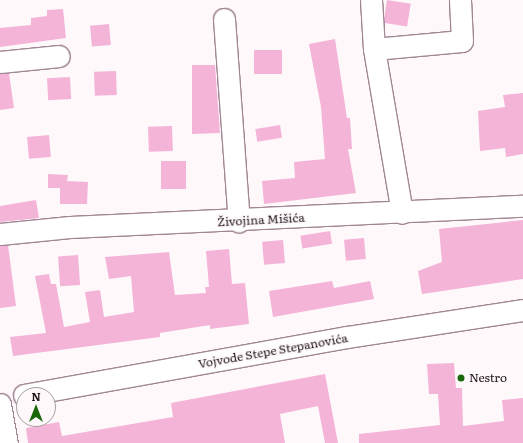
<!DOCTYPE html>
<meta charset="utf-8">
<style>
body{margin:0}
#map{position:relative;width:523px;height:443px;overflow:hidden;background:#fef8fb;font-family:Literata,serif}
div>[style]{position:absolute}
.building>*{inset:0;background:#f4b4d8;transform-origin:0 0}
.roads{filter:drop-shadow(1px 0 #a08694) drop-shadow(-1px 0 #a08694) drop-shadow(0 1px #a08694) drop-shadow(0 -1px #a08694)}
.minor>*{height:21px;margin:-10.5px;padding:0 10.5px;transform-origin:10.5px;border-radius:10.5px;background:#fff}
.dots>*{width:11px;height:11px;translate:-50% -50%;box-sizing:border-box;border:2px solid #fef8fb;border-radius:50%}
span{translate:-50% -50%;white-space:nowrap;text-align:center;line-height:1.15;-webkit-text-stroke:3.5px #fef8fb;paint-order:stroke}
.street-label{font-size:12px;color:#20161c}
.poi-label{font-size:12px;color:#20161c}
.left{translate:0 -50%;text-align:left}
.north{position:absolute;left:16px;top:387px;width:40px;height:40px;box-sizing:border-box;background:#fef8fb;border:1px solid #a59ea2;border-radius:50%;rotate:0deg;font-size:11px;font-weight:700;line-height:16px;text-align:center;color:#20161c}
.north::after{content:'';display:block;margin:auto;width:14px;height:18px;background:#19690b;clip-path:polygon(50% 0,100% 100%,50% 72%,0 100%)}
</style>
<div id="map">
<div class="building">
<div style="left:387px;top:0;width:24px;height:23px;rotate:9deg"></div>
<div style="clip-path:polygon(63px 9px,66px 38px,0 47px,0 28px,31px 25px,31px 18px,47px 16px,47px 10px)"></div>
<div style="left:109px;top:24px;width:21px;height:19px;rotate:85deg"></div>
<div style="clip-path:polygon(335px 39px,347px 118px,350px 118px,352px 149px,348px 149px,356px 193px,264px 204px,262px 181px,295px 178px,294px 162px,325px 159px,321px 107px,309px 44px)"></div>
<div style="left:254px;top:50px;width:28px;height:24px"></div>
<div style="clip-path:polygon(192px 65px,215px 65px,220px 133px,192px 134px)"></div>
<div style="left:116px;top:71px;width:24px;height:22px;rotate:88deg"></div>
<div style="clip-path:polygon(9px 73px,14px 108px,0 110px,0 74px)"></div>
<div style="left:70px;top:77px;width:22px;height:23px;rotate:87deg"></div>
<div style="clip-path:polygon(523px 93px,523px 154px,506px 157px,505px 148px,480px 151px,478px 111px,505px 107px,503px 95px)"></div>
<div style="left:280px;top:125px;width:13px;height:25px;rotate:81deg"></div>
<div style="left:172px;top:126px;width:25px;height:24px;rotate:88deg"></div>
<div style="left:49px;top:135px;width:22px;height:22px;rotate:85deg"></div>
<div style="left:161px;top:161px;width:25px;height:28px"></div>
<div style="clip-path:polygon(48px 174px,68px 175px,67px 181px,88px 182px,87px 204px,60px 204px,60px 188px,48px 188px)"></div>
<div style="clip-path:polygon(36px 200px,39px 218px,0 222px,0 206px)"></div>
<div style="clip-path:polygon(523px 220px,523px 279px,422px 294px,418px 271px,442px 262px,439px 229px)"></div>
<div style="left:330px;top:231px;width:13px;height:30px;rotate:81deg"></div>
<div style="left:364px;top:238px;width:21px;height:20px;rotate:85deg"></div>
<div style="left:283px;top:240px;width:23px;height:21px;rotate:85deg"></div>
<div style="clip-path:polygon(8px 245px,16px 306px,0 308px,0 246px)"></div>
<div style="clip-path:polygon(229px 249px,232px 284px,245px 283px,249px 324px,210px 329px,210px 325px,160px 333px,160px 337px,13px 356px,10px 337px,46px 333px,35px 276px,49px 274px,51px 284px,56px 284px,64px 327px,90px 322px,85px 292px,100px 290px,104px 317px,134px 312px,131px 276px,109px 279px,105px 257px,169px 252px,175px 295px,206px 293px,205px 287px,209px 287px,206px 251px)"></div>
<div style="left:78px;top:255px;width:30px;height:20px;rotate:86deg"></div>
<div style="clip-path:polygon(332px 281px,334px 288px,370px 281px,374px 299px,273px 317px,269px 291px)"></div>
<div style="clip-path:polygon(454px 363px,456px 388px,462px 388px,463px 426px,504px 421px,502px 400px,523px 398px,523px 443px,359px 443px,359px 434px,440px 425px,438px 394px,429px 394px,427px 364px)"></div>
<div style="clip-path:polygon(325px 374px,338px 443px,325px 443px,318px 406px,280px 414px,285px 443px,28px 443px,26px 428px,59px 422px,62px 436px,173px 417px,171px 403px)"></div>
</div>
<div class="roads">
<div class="minor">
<div style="left:371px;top:0;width:49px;rotate:86.5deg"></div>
<div style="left:374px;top:49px;width:166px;rotate:80.3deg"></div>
<div style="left:224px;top:19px;width:203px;rotate:85.8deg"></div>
<div style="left:374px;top:49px;width:88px;rotate:-5.2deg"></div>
<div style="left:462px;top:41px;width:41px;rotate:-92.8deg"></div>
<div style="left:0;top:62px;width:59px;rotate:-5.8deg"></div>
<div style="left:0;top:234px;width:70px;rotate:-5.7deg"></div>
<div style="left:70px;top:227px;width:453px;rotate:-2.7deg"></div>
<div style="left:24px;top:395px;width:328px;rotate:-10.2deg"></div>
<div style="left:347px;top:337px;width:178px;rotate:-8.7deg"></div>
<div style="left:0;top:404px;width:40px;rotate:80deg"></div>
</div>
</div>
<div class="dots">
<div style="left:461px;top:378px;background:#19690b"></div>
</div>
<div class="street-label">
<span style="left:261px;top:220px;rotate:-3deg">Živojina Mišića</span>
<span style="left:273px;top:351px;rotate:-10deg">Vojvode Stepe Stepanovića</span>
</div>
<div class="poi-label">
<span class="left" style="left:469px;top:378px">Nestro</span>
</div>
<div class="north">N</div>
</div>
